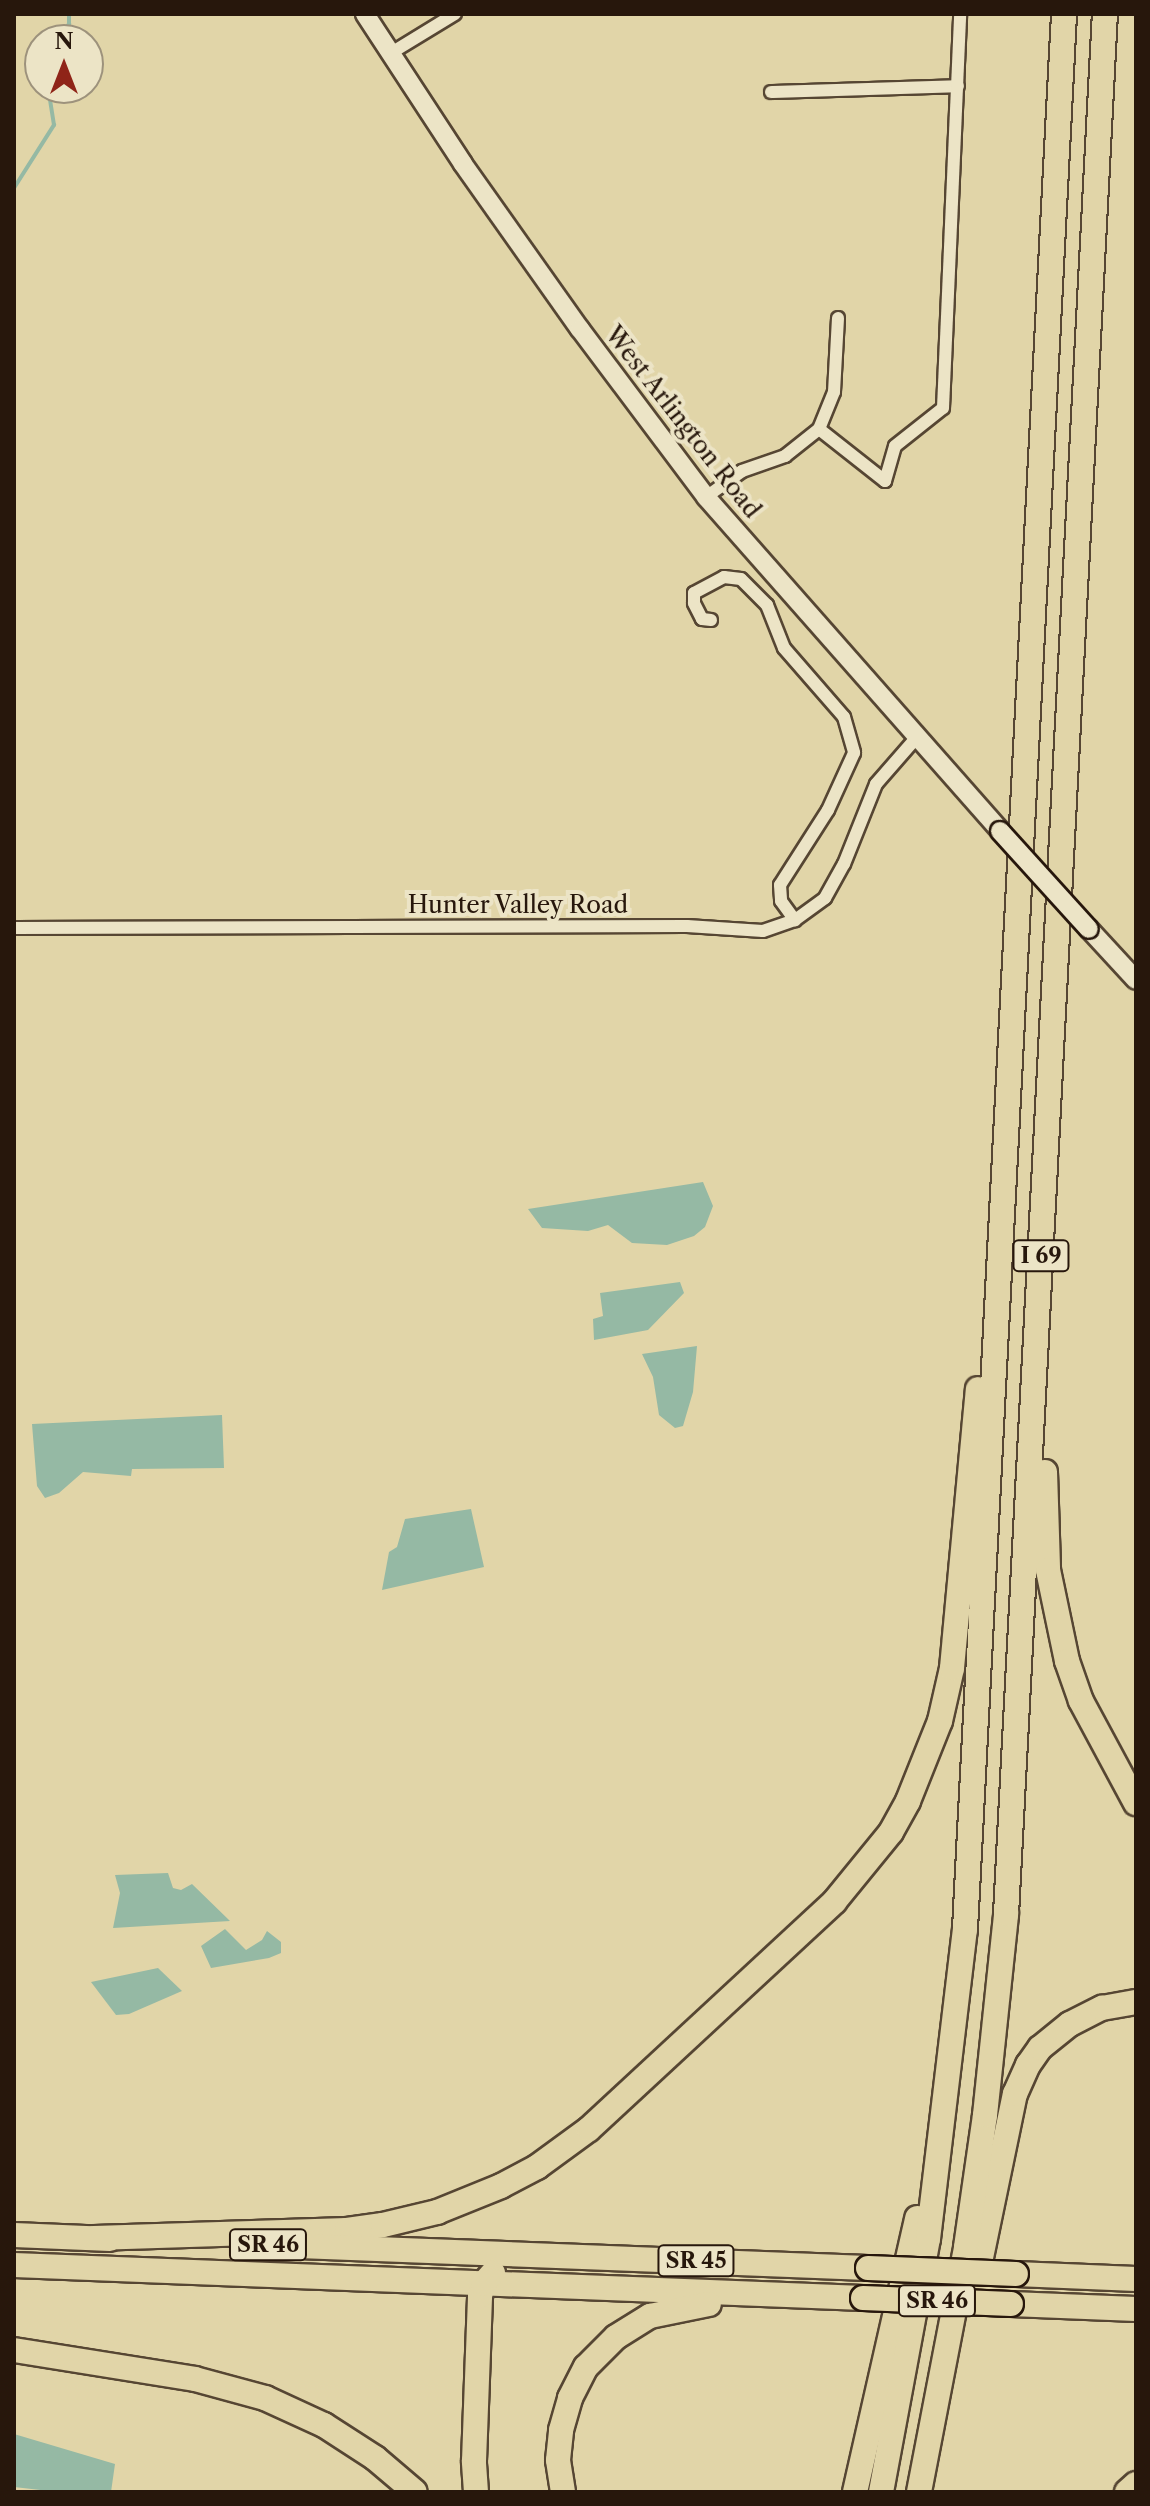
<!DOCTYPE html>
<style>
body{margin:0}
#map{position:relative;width:1150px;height:2506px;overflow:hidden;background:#e1d5a8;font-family:"Libre Caslon Text",serif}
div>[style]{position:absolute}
.water>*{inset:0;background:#95b9a4}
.stream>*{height:4px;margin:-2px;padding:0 2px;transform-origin:2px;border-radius:2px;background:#95b9a4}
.roads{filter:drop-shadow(2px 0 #564633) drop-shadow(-2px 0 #564633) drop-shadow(0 2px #564633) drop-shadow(0 -2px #564633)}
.street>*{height:12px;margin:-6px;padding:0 6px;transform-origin:6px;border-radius:6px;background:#ece4c6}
.secondary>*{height:18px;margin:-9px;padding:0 9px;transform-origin:9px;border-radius:9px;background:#ece4c6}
.highway>*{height:24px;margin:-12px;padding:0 12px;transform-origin:12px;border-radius:12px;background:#e1d5a8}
.bridges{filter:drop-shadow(2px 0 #27170c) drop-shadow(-2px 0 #27170c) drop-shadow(0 2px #27170c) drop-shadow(0 -2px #27170c)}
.secondary-bridge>*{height:18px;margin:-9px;padding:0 9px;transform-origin:9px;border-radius:9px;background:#ece4c6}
.highway-bridge>*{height:24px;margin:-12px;padding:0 12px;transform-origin:12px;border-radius:12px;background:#e1d5a8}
span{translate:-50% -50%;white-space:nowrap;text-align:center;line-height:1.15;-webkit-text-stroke:8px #ece4c6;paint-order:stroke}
.shield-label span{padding:2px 6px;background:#ece4c6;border:2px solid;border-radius:6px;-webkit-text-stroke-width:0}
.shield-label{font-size:22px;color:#27170c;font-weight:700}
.street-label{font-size:24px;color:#27170c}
.frame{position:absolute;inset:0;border:16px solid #27170c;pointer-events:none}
.north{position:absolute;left:24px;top:24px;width:80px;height:80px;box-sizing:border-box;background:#ece4c6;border:2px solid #9d927c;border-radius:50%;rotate:0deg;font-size:22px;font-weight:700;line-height:32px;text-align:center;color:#27170c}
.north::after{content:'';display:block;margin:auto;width:28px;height:36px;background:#8f2418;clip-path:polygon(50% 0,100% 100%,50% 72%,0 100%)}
</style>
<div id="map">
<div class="water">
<div style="clip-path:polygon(703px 1182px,713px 1206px,705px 1227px,694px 1236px,667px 1245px,632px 1243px,608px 1225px,588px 1231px,542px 1228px,528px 1209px)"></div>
<div style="clip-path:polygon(680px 1282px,684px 1293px,648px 1330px,594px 1340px,593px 1319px,603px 1316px,600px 1293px)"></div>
<div style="clip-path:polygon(697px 1346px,693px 1392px,683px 1426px,675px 1428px,659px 1415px,653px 1377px,642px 1354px)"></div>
<div style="clip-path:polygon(222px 1415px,224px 1468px,132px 1469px,131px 1476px,83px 1472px,59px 1493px,45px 1498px,37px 1486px,32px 1424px)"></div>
<div style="clip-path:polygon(471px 1509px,484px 1567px,382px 1590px,389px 1552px,397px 1547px,405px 1519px)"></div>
<div style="clip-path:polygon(168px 1873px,173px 1888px,181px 1890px,192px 1884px,230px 1921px,113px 1928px,120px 1893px,115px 1875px)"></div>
<div style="clip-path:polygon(225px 1929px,246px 1950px,262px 1940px,267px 1931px,281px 1942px,281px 1953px,269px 1958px,211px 1968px,201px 1946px)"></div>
<div style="clip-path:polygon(158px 1968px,182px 1991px,129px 2014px,116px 2015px,91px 1982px)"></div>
<div style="clip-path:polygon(14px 2434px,115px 2464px,111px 2492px,58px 2492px,14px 2487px)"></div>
</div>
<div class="stream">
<div style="left:56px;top:40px;width:21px;rotate:-51deg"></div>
<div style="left:69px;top:24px;width:10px;rotate:-90deg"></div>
<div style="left:14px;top:188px;width:75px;rotate:-57.6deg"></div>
<div style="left:54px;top:125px;width:37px;rotate:-99deg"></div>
</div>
<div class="roads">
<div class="street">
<div style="left:391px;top:53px;width:75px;rotate:-31.4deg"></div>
<div style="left:771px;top:92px;width:187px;rotate:-1.8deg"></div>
<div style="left:819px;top:429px;width:84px;rotate:38.2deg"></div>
<div style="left:885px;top:481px;width:36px;rotate:-74deg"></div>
<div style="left:895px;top:446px;width:61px;rotate:-38.4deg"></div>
<div style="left:943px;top:408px;width:394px;rotate:-87.5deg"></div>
<div style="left:706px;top:497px;width:44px;rotate:-35.8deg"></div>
<div style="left:742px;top:471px;width:46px;rotate:-19.2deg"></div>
<div style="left:785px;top:456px;width:43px;rotate:-38.5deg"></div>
<div style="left:819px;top:429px;width:40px;rotate:-68deg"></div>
<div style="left:834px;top:392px;width:74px;rotate:-86.9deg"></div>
<div style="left:711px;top:620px;width:9px;rotate:-174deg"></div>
<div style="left:702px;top:619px;width:18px;rotate:-117deg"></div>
<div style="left:694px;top:603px;width:10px;rotate:-90deg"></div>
<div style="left:694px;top:593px;width:34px;rotate:-28deg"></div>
<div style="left:724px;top:577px;width:17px;rotate:7deg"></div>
<div style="left:741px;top:579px;width:37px;rotate:45deg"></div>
<div style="left:767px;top:605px;width:46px;rotate:68.4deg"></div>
<div style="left:784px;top:648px;width:91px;rotate:49deg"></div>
<div style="left:844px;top:717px;width:37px;rotate:74deg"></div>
<div style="left:854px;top:753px;width:63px;rotate:114.5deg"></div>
<div style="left:828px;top:810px;width:89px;rotate:122.6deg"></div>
<div style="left:780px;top:885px;width:16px;rotate:86deg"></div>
<div style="left:781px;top:901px;width:24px;rotate:54deg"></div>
<div style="left:14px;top:928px;width:673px;rotate:-0.17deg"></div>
<div style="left:687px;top:926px;width:76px;rotate:3.8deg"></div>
<div style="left:763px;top:931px;width:34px;rotate:-19deg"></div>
<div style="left:795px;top:920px;width:37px;rotate:-36deg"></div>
<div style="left:825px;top:898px;width:39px;rotate:-61deg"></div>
<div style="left:844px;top:864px;width:86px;rotate:-68.2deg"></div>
<div style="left:876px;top:784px;width:62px;rotate:-48.9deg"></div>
</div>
<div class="secondary">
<div style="left:365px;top:14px;width:179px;rotate:56.8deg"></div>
<div style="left:463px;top:164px;width:202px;rotate:54.7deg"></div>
<div style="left:580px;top:329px;width:210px;rotate:53.1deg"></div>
<div style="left:706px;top:497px;width:445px;rotate:48.6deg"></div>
<div style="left:1089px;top:929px;width:69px;rotate:47.3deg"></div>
</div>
<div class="highway">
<div style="left:1045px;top:1472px;width:98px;rotate:88.2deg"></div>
<div style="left:1048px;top:1570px;width:93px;rotate:78.2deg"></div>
<div style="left:1067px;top:1661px;width:42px;rotate:70.7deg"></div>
<div style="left:1081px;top:1701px;width:116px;rotate:61.7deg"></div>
<div style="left:14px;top:2235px;width:96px;rotate:2.4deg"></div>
<div style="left:94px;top:2238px;width:253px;rotate:-1.8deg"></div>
<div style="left:347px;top:2230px;width:36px;rotate:-8deg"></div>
<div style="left:383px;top:2225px;width:56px;rotate:-13.5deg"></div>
<div style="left:437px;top:2212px;width:69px;rotate:-22.1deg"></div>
<div style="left:501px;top:2186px;width:41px;rotate:-27.8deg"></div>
<div style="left:537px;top:2167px;width:64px;rotate:-36.2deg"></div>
<div style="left:589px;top:2129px;width:334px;rotate:-42.8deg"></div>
<div style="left:834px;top:1902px;width:90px;rotate:-50.8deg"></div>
<div style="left:891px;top:1832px;width:35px;rotate:-61deg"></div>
<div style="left:908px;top:1801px;width:86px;rotate:-68.2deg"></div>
<div style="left:940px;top:1721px;width:54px;rotate:-77.2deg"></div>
<div style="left:952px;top:1668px;width:280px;rotate:-84.7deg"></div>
<div style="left:299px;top:2246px;width:569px;rotate:2.21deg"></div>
<div style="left:14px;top:2265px;width:850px;rotate:2.23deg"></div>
<div style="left:978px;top:2272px;width:182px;rotate:-78.3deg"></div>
<div style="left:1015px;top:2094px;width:32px;rotate:-66deg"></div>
<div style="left:1028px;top:2065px;width:21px;rotate:-55deg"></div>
<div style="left:1040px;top:2048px;width:38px;rotate:-39deg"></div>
<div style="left:1070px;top:2024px;width:36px;rotate:-27deg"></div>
<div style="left:1102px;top:2008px;width:35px;rotate:-10deg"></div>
<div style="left:1016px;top:2274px;width:120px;rotate:2.4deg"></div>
<div style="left:1011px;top:2304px;width:125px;rotate:2.3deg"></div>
<div style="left:14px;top:2350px;width:183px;rotate:9.1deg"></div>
<div style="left:195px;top:2379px;width:73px;rotate:15.2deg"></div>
<div style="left:265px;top:2398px;width:65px;rotate:24.6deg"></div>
<div style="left:324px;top:2425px;width:61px;rotate:32.9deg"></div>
<div style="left:375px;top:2458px;width:52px;rotate:40.4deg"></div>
<div style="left:476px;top:2492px;width:31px;rotate:-94deg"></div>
<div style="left:474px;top:2461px;width:165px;rotate:-87.9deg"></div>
<div style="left:480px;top:2296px;width:12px;rotate:-76deg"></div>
<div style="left:483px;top:2284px;width:15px;rotate:-48deg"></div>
<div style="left:563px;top:2492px;width:32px;rotate:-99deg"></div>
<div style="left:558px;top:2460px;width:30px;rotate:-84deg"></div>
<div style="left:561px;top:2430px;width:33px;rotate:-74deg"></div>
<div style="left:570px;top:2398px;width:35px;rotate:-63deg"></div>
<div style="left:586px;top:2367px;width:42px;rotate:-45deg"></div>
<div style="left:616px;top:2337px;width:40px;rotate:-32deg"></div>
<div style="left:650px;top:2316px;width:60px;rotate:-11.5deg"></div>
<div style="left:855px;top:2492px;width:281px;rotate:-77.2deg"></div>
<div style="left:881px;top:2492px;width:257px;rotate:-79.5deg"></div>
<div style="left:928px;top:2239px;width:312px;rotate:-83.2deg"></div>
<div style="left:965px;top:1929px;width:1918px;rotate:-87.04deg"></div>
<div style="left:919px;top:2492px;width:249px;rotate:-79.1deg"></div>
<div style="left:966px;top:2247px;width:133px;rotate:-81.8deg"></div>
<div style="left:985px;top:2115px;width:202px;rotate:-84deg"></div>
<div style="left:1006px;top:1914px;width:1903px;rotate:-87.02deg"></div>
<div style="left:1127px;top:2492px;width:12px;rotate:-42deg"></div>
</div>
</div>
<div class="bridges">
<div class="secondary-bridge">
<div style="left:1000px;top:831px;width:132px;rotate:47.8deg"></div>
</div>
<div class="highway-bridge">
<div style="left:868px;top:2268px;width:148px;rotate:2.3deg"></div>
<div style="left:863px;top:2298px;width:148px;rotate:2.3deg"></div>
</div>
</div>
<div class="shield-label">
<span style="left:1041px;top:1256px">I 69</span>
<span style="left:268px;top:2245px">SR 46</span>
<span style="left:696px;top:2261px">SR 45</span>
<span style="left:937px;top:2301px">SR 46</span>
</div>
<div class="street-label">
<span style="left:683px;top:422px;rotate:52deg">West Arlington Road</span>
<span style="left:518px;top:905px">Hunter Valley Road</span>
</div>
<div class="frame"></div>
<div class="north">N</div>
</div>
